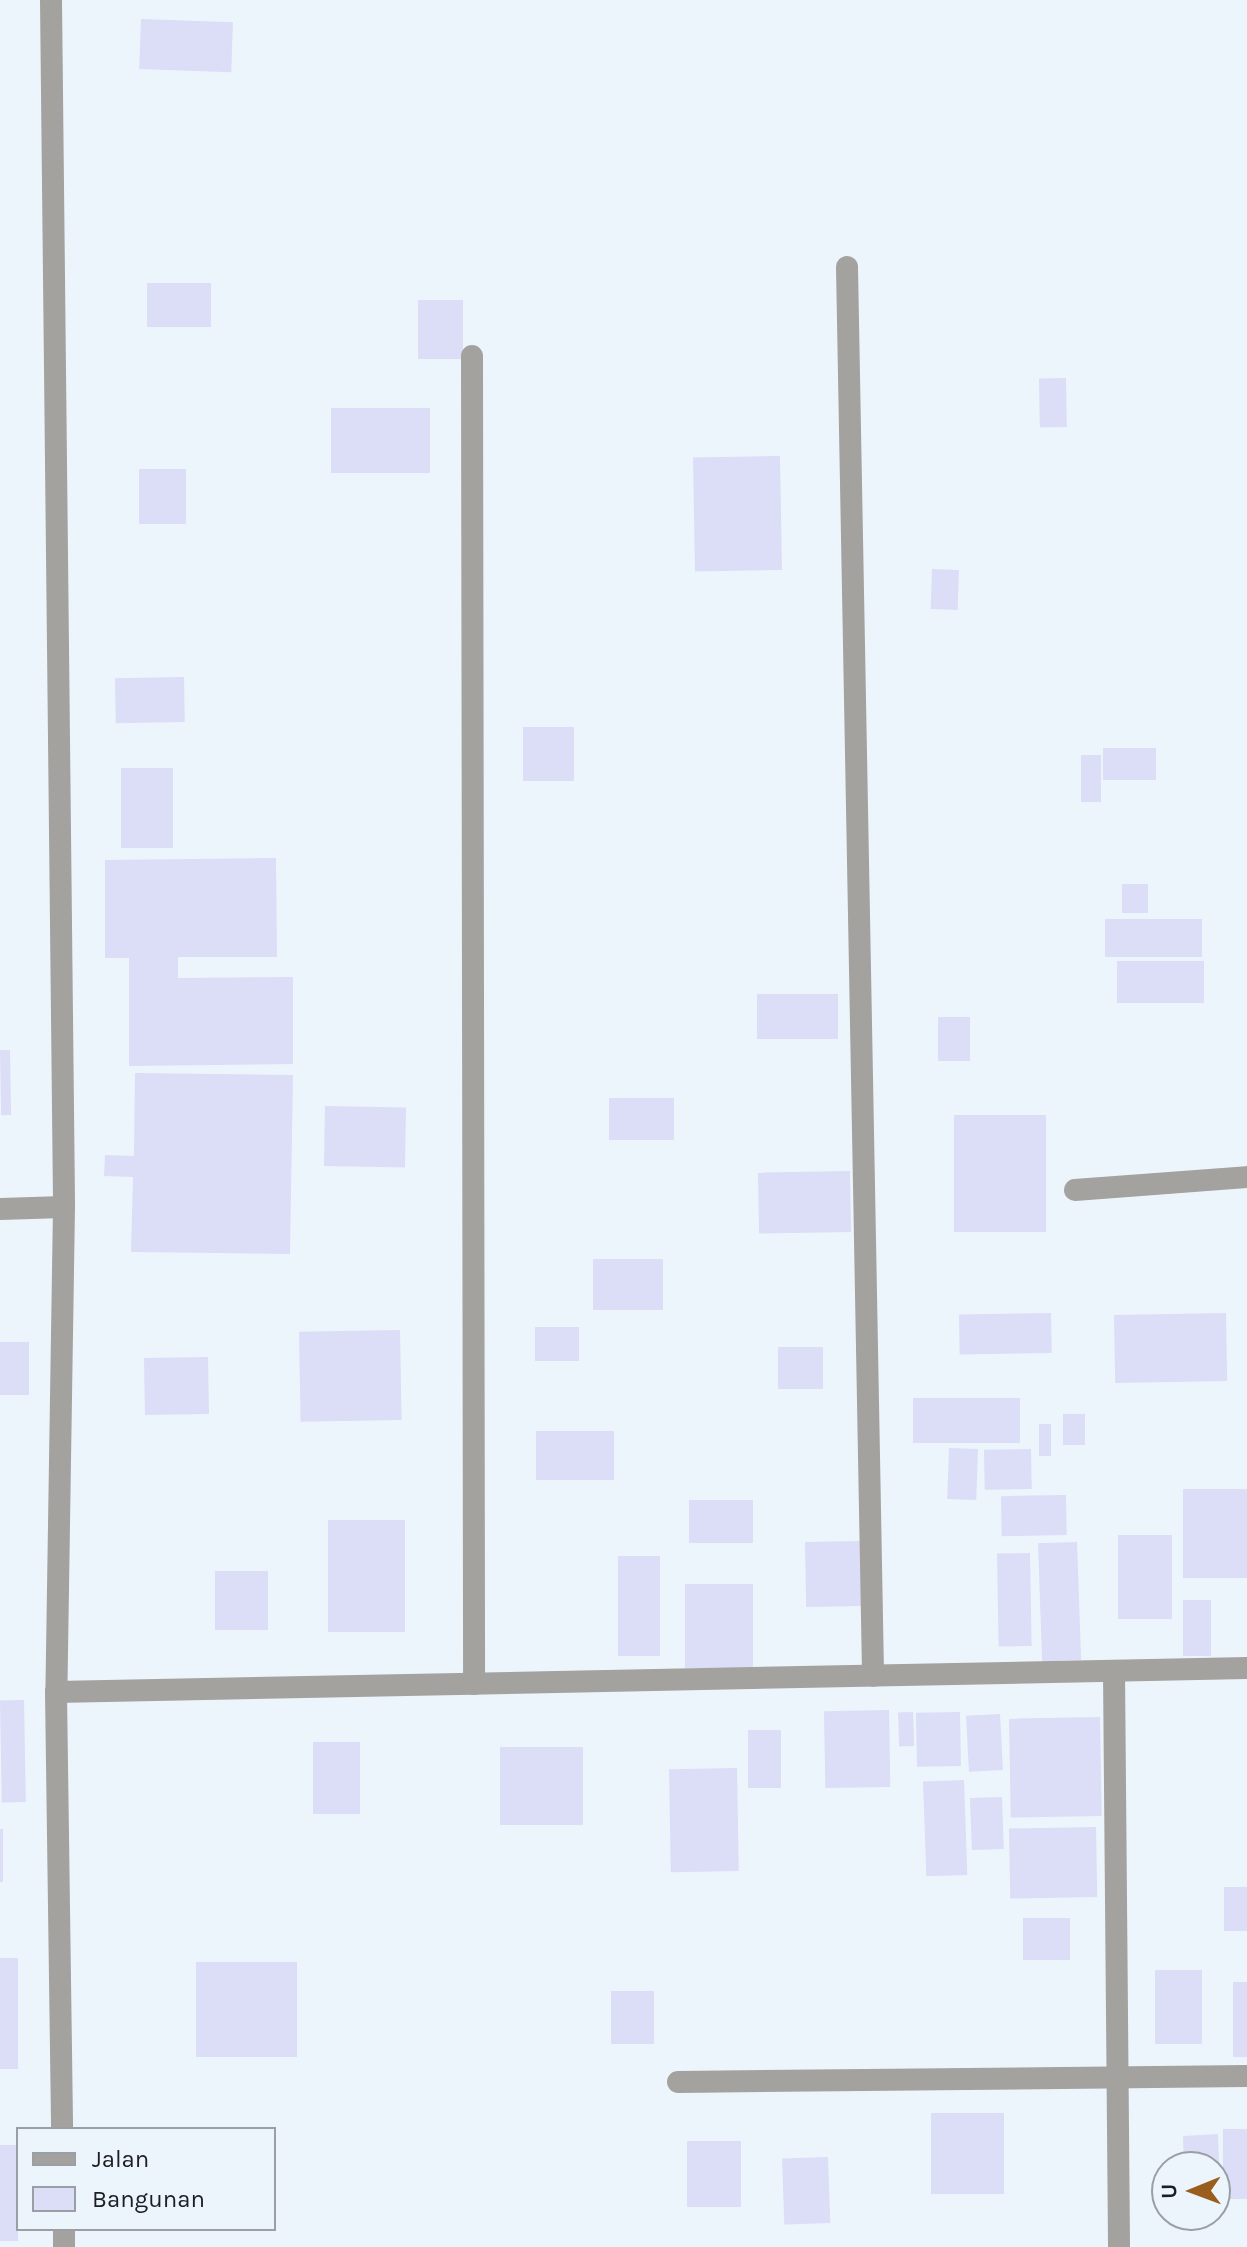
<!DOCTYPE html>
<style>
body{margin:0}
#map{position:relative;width:1247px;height:2247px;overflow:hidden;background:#edf5fc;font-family:Karla,sans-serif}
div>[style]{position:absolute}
.building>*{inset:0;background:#dcddf7;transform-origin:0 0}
.service>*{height:22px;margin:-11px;padding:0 11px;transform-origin:11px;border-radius:11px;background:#a3a29e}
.minor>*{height:22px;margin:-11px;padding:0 11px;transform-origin:11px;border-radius:11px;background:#a3a29e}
span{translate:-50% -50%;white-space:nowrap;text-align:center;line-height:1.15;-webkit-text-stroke:8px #edf5fc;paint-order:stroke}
.legend{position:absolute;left:16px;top:2127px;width:260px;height:104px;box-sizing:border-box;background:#edf5fc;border:2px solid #999fa4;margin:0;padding:10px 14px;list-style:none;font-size:24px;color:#1c1e21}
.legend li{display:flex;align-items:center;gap:16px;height:40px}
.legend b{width:40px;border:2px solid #999fa4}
.north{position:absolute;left:1151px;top:2151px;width:80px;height:80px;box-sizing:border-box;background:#edf5fc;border:2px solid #999fa4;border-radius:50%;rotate:269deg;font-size:22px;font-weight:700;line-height:32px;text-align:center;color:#1c1e21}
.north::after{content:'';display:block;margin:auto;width:28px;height:36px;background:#995e1d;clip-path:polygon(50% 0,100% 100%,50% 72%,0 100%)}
</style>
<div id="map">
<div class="building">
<div style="left:141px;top:19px;width:92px;height:50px;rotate:2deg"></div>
<div style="left:147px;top:283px;width:64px;height:44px"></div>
<div style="left:418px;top:300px;width:45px;height:59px"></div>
<div style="left:1066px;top:378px;width:49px;height:27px;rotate:89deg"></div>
<div style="left:430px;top:408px;width:65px;height:99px;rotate:90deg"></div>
<div style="left:780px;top:456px;width:114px;height:87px;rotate:89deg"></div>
<div style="left:186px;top:469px;width:55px;height:47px;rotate:90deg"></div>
<div style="left:932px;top:569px;width:27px;height:40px;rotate:2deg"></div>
<div style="left:184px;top:677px;width:45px;height:69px;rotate:89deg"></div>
<div style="left:574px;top:727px;width:54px;height:51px;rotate:90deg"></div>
<div style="left:1103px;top:748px;width:53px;height:32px"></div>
<div style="left:1101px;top:755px;width:47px;height:20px;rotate:90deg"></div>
<div style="left:121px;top:768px;width:52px;height:80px"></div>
<div style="clip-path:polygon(276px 858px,277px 957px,178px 957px,178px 978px,293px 977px,293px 1064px,129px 1066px,129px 958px,105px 958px,105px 860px)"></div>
<div style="left:1122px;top:884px;width:26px;height:29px"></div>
<div style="left:1202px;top:919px;width:38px;height:97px;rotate:90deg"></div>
<div style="left:1117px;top:961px;width:87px;height:42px"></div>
<div style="left:838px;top:994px;width:45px;height:81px;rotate:90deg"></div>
<div style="left:938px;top:1017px;width:32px;height:44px"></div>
<div style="left:10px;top:1050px;width:65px;height:10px;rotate:89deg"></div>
<div style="clip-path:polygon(135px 1073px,293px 1075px,290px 1254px,131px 1252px,133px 1177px,104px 1176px,105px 1155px,134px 1156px)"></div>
<div style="left:609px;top:1098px;width:65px;height:42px"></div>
<div style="left:325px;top:1106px;width:81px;height:60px;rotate:1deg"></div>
<div style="left:1046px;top:1115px;width:117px;height:92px;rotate:90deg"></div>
<div style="left:850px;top:1171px;width:61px;height:92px;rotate:89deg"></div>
<div style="left:663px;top:1259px;width:51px;height:70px;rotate:90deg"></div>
<div style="left:1051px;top:1313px;width:40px;height:92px;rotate:89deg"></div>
<div style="left:1226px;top:1313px;width:68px;height:112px;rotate:89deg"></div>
<div style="left:579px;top:1327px;width:34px;height:44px;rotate:90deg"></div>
<div style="left:400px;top:1330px;width:90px;height:101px;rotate:89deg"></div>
<div style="left:0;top:1342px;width:29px;height:53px"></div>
<div style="left:823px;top:1347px;width:42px;height:45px;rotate:90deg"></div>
<div style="left:208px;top:1357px;width:57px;height:64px;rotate:89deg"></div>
<div style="left:1020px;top:1398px;width:45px;height:107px;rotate:90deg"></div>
<div style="left:1063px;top:1414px;width:22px;height:31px"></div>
<div style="left:1039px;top:1424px;width:12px;height:32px"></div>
<div style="left:536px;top:1431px;width:78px;height:49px"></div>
<div style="left:949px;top:1448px;width:29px;height:51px;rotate:2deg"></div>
<div style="left:1031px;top:1449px;width:40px;height:47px;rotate:89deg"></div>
<div style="left:1183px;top:1489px;width:64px;height:89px"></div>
<div style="left:1066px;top:1495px;width:40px;height:65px;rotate:89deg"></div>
<div style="left:689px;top:1500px;width:64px;height:43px"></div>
<div style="left:405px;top:1520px;width:112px;height:77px;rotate:90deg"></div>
<div style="left:1172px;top:1535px;width:84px;height:54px;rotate:90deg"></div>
<div style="left:861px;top:1541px;width:65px;height:56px;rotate:89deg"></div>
<div style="left:1077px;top:1542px;width:118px;height:39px;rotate:88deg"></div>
<div style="left:1030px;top:1553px;width:93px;height:33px;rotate:89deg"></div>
<div style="left:618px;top:1556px;width:42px;height:100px"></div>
<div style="left:268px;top:1571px;width:59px;height:53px;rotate:90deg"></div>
<div style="left:685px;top:1584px;width:68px;height:84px"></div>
<div style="left:1183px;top:1600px;width:28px;height:56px"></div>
<div style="left:24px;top:1700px;width:102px;height:24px;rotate:89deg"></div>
<div style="left:889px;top:1710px;width:77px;height:65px;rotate:89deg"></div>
<div style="left:913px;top:1712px;width:34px;height:15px;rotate:88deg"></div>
<div style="left:960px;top:1712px;width:54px;height:44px;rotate:89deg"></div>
<div style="left:1000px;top:1714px;width:56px;height:34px;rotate:87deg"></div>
<div style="left:1100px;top:1717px;width:99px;height:91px;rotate:89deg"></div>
<div style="left:748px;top:1730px;width:33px;height:58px"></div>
<div style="left:313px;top:1742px;width:47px;height:72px"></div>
<div style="left:500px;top:1747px;width:83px;height:78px"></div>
<div style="left:737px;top:1768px;width:103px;height:68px;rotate:89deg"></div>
<div style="left:964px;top:1780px;width:95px;height:41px;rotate:88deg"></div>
<div style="left:1002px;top:1797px;width:52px;height:32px;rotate:88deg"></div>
<div style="left:1096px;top:1827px;width:70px;height:87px;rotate:89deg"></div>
<div style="left:0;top:1829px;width:3px;height:53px"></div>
<div style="left:1224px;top:1887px;width:23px;height:44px"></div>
<div style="left:1070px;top:1918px;width:42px;height:47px;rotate:90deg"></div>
<div style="left:0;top:1958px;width:18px;height:111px"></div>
<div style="left:297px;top:1962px;width:95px;height:101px;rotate:90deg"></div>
<div style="left:1202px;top:1970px;width:74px;height:47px;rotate:90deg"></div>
<div style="left:1233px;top:1982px;width:14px;height:75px"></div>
<div style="left:611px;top:1991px;width:43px;height:53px"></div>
<div style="left:1004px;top:2113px;width:81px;height:73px;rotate:90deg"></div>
<div style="left:1223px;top:2129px;width:24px;height:70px"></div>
<div style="clip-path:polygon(1218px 2134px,1220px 2191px,1215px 2191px,1215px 2167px,1184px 2167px,1183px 2136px)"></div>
<div style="left:687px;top:2141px;width:54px;height:66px"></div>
<div style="left:0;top:2145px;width:18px;height:96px"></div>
<div style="left:828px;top:2157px;width:66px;height:46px;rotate:88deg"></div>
</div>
<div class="service">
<div style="left:1075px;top:1190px;width:172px;rotate:-4.3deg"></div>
</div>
<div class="minor">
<div style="left:51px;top:0;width:1207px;rotate:89.38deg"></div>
<div style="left:64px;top:1207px;width:485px;rotate:90.9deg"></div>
<div style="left:56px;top:1692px;width:437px;rotate:89.2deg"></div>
<div style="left:847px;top:267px;width:1409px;rotate:88.94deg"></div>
<div style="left:472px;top:356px;width:1328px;rotate:89.91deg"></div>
<div style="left:0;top:1209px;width:64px;rotate:-1.8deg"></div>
<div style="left:1114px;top:1671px;width:576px;rotate:89.5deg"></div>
<div style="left:56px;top:1692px;width:1191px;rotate:-1.15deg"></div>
<div style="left:678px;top:2082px;width:569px;rotate:-0.6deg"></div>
<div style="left:64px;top:2229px;width:18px;rotate:90deg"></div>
</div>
<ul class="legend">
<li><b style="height:10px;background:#a3a29e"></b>Jalan</li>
<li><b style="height:22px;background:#dcddf7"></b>Bangunan</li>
</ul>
<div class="north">U</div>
</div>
